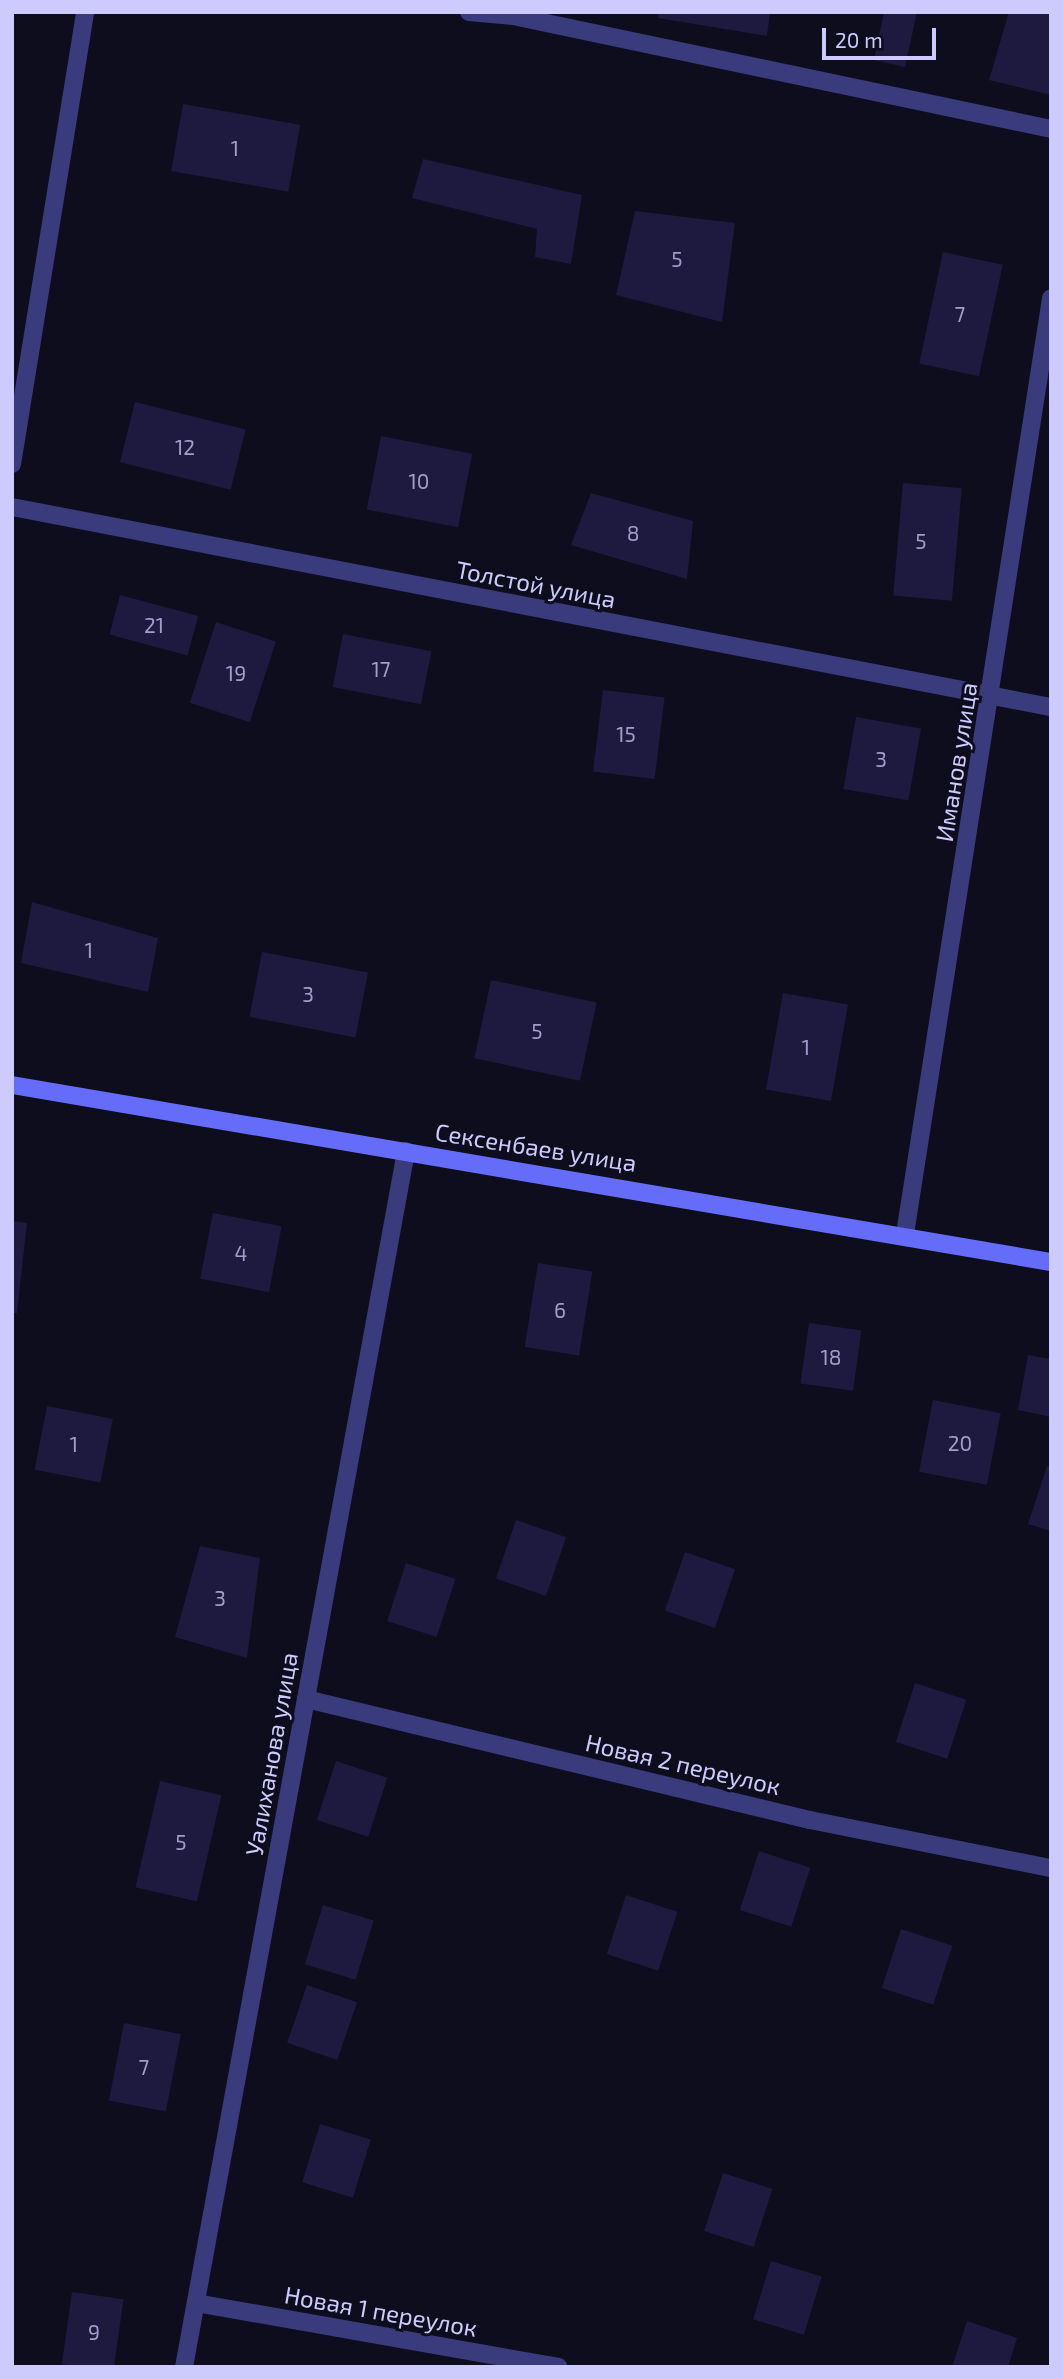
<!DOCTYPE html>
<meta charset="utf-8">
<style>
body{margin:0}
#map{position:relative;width:1063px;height:2379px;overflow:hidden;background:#0e0d1e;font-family:"Exo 2",sans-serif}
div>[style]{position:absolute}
.building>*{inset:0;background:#1e193e;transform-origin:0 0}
.street>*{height:18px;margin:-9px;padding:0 9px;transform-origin:9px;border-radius:9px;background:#393b7c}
.secondary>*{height:18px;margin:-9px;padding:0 9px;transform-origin:9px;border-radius:9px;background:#656cfa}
span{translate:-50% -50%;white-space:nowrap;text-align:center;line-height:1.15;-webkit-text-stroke:6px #0e0d1e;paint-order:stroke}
.number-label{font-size:21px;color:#a19ecd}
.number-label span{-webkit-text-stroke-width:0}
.street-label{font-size:24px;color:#cdcbfd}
.frame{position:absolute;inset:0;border:14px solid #cdcbfd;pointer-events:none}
.scale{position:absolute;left:822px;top:28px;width:114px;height:32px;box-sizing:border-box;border:4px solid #cdcbfd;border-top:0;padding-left:9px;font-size:21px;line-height:24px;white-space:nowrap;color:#cdcbfd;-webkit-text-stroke:5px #0e0d1e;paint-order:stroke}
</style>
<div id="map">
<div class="building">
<div style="clip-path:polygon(659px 12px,770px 12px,767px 36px,658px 18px)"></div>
<div style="clip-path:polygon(884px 12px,917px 12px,905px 67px,874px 60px)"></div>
<div style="clip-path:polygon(1009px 12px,1051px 12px,1051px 95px,989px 80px)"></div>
<div style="left:183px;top:104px;width:119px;height:68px;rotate:10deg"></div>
<div style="clip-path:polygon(423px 159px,582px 195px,571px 264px,535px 257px,537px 229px,412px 198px)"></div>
<div style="clip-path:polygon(635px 211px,735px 223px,722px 322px,616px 295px)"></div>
<div style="left:943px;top:252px;width:61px;height:114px;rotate:12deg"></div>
<div style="left:135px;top:402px;width:114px;height:62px;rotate:14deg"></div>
<div style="left:381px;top:436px;width:93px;height:75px;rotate:11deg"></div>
<div style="left:903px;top:483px;width:59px;height:113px;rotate:5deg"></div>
<div style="clip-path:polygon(591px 493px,693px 521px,687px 579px,571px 545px)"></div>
<div style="left:120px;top:595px;width:81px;height:41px;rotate:15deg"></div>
<div style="left:216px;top:622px;width:63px;height:85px;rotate:18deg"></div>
<div style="left:343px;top:634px;width:90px;height:54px;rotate:11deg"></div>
<div style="left:603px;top:690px;width:62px;height:82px;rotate:7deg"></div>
<div style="left:856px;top:717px;width:66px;height:73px;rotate:10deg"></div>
<div style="clip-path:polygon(32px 902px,158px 938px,148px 992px,21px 963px)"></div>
<div style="left:262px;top:952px;width:108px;height:66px;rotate:11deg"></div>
<div style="left:491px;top:980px;width:108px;height:80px;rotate:12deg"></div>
<div style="left:783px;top:993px;width:66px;height:98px;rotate:10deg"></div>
<div style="left:213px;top:1213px;width:70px;height:67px;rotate:11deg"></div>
<div style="clip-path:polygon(12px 1221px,27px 1223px,17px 1313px,12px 1313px)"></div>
<div style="left:538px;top:1263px;width:55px;height:85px;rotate:9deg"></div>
<div style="left:809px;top:1323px;width:53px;height:61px;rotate:8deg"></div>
<div style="clip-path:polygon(1028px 1355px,1051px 1359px,1051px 1417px,1018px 1410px)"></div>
<div style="left:933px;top:1400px;width:69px;height:73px;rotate:11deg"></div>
<div style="left:47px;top:1406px;width:67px;height:65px;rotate:11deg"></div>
<div style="clip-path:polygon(1047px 1466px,1051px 1467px,1051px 1531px,1028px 1524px)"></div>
<div style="left:516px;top:1520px;width:53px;height:62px;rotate:19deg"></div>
<div style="clip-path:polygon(200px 1546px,260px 1558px,247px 1658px,175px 1637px)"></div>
<div style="left:685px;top:1552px;width:53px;height:62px;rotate:19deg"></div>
<div style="left:406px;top:1563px;width:52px;height:61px;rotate:18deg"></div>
<div style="left:915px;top:1683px;width:54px;height:62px;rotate:18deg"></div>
<div style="left:336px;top:1761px;width:54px;height:62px;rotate:18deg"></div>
<div style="left:160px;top:1781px;width:63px;height:109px;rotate:13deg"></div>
<div style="left:759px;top:1851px;width:54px;height:62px;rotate:18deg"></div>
<div style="left:626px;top:1895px;width:54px;height:62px;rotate:18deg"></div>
<div style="left:323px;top:1905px;width:53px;height:62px;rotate:17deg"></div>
<div style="left:901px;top:1929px;width:54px;height:62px;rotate:18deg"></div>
<div style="left:307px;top:1985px;width:53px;height:61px;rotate:19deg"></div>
<div style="left:124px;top:2023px;width:58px;height:79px;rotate:11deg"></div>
<div style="left:320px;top:2124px;width:53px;height:61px;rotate:17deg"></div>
<div style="left:723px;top:2173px;width:52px;height:61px;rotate:18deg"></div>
<div style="left:771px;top:2261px;width:53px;height:61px;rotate:17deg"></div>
<div style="left:72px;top:2292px;width:52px;height:73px;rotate:8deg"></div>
<div style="clip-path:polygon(967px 2321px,1017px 2338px,1008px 2367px,952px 2367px)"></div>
</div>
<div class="street">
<div style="left:469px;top:12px;width:44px;rotate:5.2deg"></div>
<div style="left:513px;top:16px;width:550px;rotate:11.86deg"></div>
<div style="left:12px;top:464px;width:458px;rotate:-80.8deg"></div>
<div style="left:12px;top:507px;width:1058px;rotate:10.9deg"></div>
<div style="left:905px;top:1234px;width:947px;rotate:-81.13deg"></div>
<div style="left:306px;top:1699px;width:518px;rotate:13.5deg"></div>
<div style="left:810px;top:1820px;width:246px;rotate:11.3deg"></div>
<div style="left:196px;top:2303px;width:368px;rotate:10deg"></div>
<div style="left:184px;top:2367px;width:1236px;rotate:-79.65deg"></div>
</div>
<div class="secondary">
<div style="left:12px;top:1085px;width:1054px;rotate:9.67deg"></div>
</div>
<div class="number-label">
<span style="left:235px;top:148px">1</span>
<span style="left:677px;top:259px">5</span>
<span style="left:960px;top:314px">7</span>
<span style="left:185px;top:447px">12</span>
<span style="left:419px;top:481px">10</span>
<span style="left:633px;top:533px">8</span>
<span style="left:921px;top:541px">5</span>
<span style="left:154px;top:625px">21</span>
<span style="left:381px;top:669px">17</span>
<span style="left:236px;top:673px">19</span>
<span style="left:626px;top:734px">15</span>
<span style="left:881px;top:759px">3</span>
<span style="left:89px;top:950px">1</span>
<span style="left:308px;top:994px">3</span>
<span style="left:537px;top:1031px">5</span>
<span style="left:806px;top:1047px">1</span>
<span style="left:241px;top:1253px">4</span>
<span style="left:560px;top:1310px">6</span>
<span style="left:831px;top:1357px">18</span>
<span style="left:960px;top:1443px">20</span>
<span style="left:74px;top:1444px">1</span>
<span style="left:220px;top:1598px">3</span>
<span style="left:181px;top:1842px">5</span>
<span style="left:144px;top:2067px">7</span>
<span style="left:94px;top:2332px">9</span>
</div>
<div class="street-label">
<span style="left:536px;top:584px;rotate:11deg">Толстой улица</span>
<span style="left:956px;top:762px;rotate:-81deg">Иманов улица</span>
<span style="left:536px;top:1147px;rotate:9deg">Сексенбаев улица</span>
<span style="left:271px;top:1754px;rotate:-80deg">Уалиханова улица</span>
<span style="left:683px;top:1764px;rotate:13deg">Новая 2 переулок</span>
<span style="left:381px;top:2311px;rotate:10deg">Новая 1 переулок</span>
</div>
<div class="frame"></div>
<div class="scale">20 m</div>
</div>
